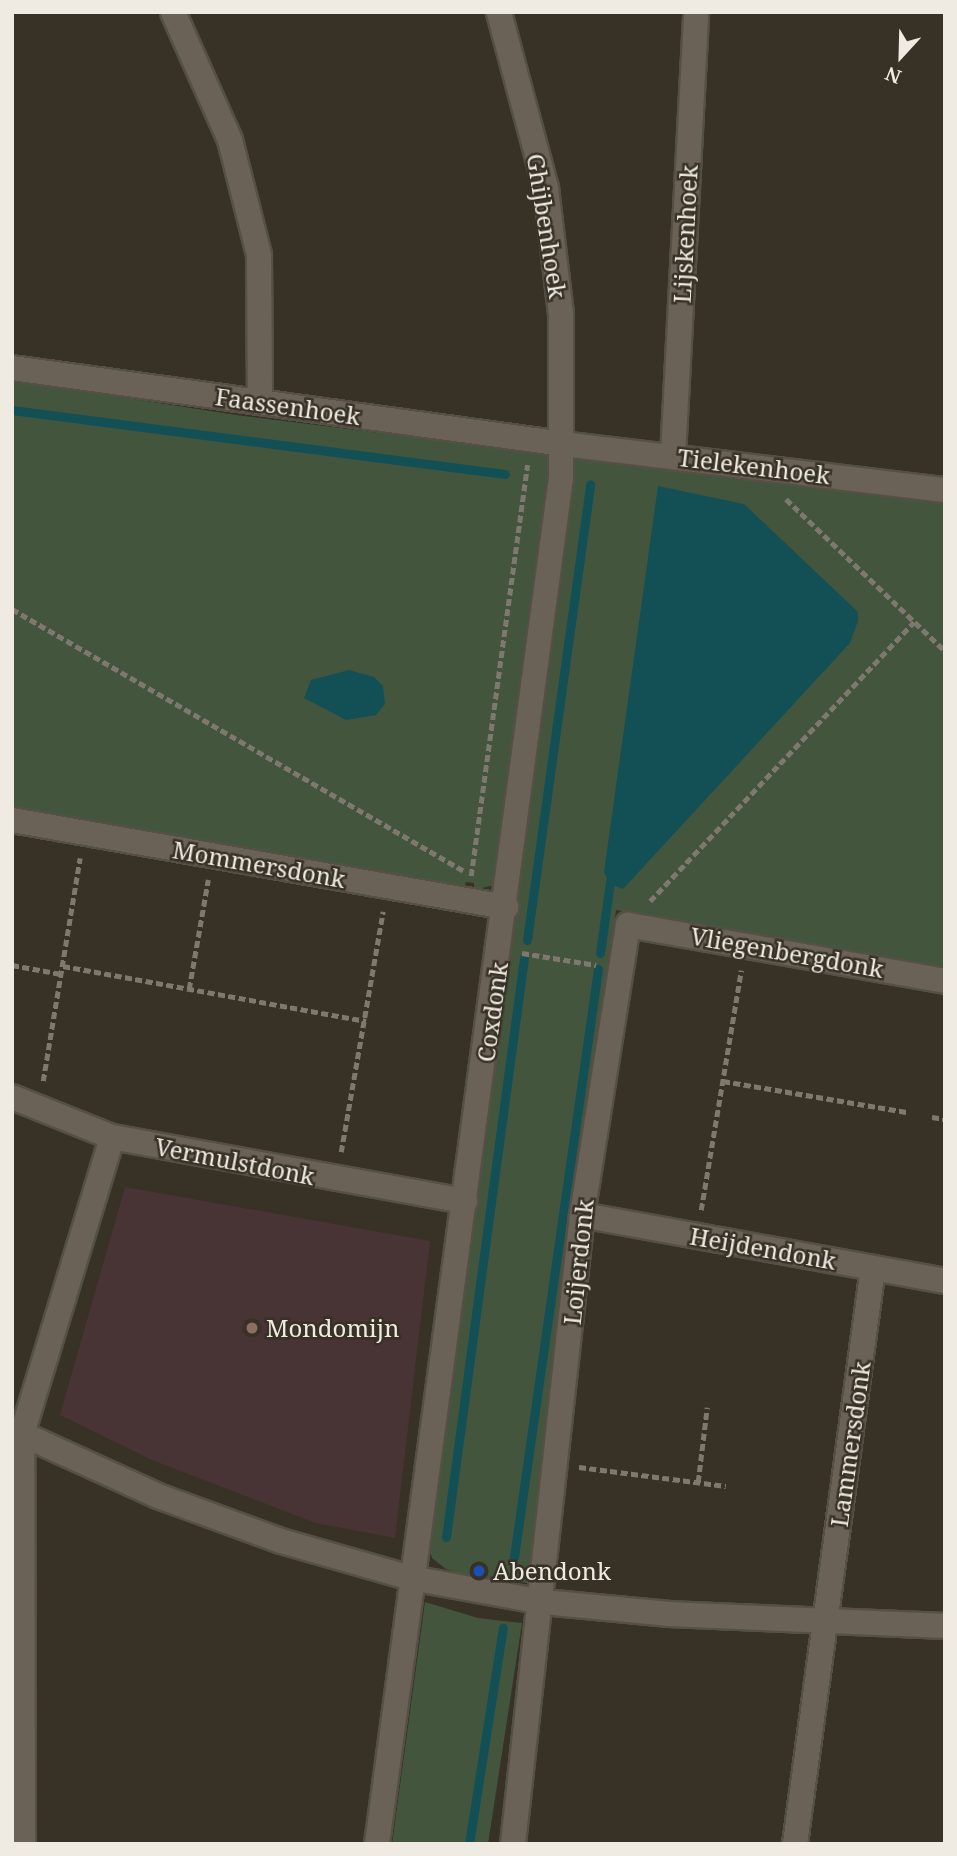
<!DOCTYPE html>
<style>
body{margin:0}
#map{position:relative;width:957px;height:1856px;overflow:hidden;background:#383126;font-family:"Noto Serif",serif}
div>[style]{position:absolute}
.education>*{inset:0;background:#493435}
.green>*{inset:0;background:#44553d}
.water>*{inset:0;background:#135056}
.stream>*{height:9px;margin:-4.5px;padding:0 4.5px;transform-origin:4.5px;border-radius:4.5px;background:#135056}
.path>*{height:4.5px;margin-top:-2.25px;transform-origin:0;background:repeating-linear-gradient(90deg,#7e786e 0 7px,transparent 0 10.5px)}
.roads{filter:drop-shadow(2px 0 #555046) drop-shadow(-2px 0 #555046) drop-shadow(0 2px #555046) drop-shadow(0 -2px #555046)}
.street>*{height:24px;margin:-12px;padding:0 12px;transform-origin:12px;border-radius:12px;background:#6a6256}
.dots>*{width:19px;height:19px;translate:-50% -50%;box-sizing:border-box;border:4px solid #383126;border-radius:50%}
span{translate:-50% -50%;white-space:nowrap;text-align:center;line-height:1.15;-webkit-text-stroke:5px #383126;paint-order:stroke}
.street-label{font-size:24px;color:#efebe3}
.poi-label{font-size:24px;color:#efebe3}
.left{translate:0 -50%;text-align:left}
.frame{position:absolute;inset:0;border:14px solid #efebe3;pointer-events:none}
.north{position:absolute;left:866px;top:21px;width:70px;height:70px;-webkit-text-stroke:5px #383126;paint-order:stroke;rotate:202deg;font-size:19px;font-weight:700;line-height:28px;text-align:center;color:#efebe3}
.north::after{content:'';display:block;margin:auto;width:24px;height:32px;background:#efebe3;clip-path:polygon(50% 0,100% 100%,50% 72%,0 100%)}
</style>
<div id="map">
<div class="education">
<div style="clip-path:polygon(125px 1187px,430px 1241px,395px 1538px,316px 1523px,152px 1460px,60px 1415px)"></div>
</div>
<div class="green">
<div style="clip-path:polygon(12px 380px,236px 415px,945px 503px,945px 968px,616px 910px,529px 1583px,480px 1579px,446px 1569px,432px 1558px,428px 1544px,518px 891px,490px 886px,474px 890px,474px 883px,466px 882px,464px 888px,12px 807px)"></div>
<div style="clip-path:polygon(425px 1602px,478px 1618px,522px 1623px,488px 1844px,392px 1844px)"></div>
</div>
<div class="water">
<div style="clip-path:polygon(658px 486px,744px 504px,858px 612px,858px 621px,850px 643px,623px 889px,610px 884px,604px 872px)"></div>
<div style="clip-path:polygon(349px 670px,374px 677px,383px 686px,385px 704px,376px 715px,346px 720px,304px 698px,311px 680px)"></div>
</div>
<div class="stream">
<div style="left:12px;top:410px;width:497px;rotate:7.4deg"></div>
<div style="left:527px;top:940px;width:460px;rotate:-82.1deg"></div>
<div style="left:600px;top:953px;width:79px;rotate:-82deg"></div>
<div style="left:446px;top:1537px;width:584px;rotate:-82.33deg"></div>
<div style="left:514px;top:1557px;width:594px;rotate:-81.87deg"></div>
<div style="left:469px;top:1844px;width:219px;rotate:-81.1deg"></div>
</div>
<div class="path">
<div style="left:786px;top:499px;width:220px;rotate:43.7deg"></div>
<div style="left:12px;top:609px;width:522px;rotate:30.1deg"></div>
<div style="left:471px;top:876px;width:415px;rotate:-82.2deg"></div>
<div style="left:650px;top:901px;width:384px;rotate:-46.6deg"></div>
<div style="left:522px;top:953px;width:75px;rotate:9.2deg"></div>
<div style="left:12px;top:965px;width:50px;rotate:10.4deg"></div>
<div style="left:63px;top:966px;width:308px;rotate:10.3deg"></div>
<div style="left:189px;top:989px;width:111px;rotate:-80.1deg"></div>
<div style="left:43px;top:1081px;width:226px;rotate:-80.6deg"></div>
<div style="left:723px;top:1081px;width:186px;rotate:9.6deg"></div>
<div style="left:932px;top:1117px;width:13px;rotate:9deg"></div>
<div style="left:341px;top:1152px;width:244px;rotate:-80.1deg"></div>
<div style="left:701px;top:1210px;width:243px;rotate:-80.5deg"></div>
<div style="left:579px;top:1467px;width:148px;rotate:7.4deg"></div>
<div style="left:698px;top:1482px;width:75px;rotate:-83.1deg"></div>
</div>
<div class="roads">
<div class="street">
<div style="left:173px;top:12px;width:140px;rotate:66deg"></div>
<div style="left:230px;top:140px;width:119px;rotate:75.8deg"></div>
<div style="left:259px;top:255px;width:147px;rotate:89.6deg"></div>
<div style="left:12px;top:368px;width:556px;rotate:7.85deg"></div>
<div style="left:563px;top:444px;width:385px;rotate:6.9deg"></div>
<div style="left:673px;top:456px;width:445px;rotate:-87deg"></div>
<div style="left:12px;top:820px;width:502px;rotate:9.99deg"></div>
<div style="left:12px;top:1097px;width:108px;rotate:21.8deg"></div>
<div style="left:112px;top:1137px;width:359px;rotate:10.3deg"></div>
<div style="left:582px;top:1215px;width:369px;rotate:10.3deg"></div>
<div style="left:12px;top:1434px;width:10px"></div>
<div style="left:22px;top:1434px;width:149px;rotate:24.5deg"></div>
<div style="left:158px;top:1496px;width:131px;rotate:20.1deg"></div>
<div style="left:281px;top:1541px;width:135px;rotate:15.9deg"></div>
<div style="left:411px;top:1578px;width:134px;rotate:10.3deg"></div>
<div style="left:543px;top:1602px;width:127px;rotate:5.4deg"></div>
<div style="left:669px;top:1614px;width:276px;rotate:2.5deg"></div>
<div style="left:23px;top:1844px;width:410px;rotate:-90.1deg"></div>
<div style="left:22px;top:1434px;width:310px;rotate:-73.1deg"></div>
<div style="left:377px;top:1844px;width:1378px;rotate:-82.33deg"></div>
<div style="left:561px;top:478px;width:164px;rotate:-90deg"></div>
<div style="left:561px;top:314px;width:127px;rotate:-96.8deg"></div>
<div style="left:546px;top:188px;width:182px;rotate:-105deg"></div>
<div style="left:513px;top:1844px;width:633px;rotate:-83.74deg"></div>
<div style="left:582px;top:1215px;width:294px;rotate:-81deg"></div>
<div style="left:628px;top:925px;width:322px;rotate:10deg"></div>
<div style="left:795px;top:1844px;width:581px;rotate:-82.29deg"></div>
</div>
</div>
<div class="dots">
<div style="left:252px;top:1328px;background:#8d6e63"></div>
<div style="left:479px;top:1571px;background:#1a4fb4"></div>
</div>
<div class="street-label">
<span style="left:547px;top:226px;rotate:81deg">Ghijbenhoek</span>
<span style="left:685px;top:234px;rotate:-87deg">Lijskenhoek</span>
<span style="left:288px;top:406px;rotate:8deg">Faassenhoek</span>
<span style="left:754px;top:466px;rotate:7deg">Tielekenhoek</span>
<span style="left:259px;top:864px;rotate:10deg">Mommersdonk</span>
<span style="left:787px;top:952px;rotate:10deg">Vliegenbergdonk</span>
<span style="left:492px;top:1012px;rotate:-82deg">Coxdonk</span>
<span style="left:235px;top:1161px;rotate:11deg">Vermulstdonk</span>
<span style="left:763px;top:1248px;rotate:10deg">Heijdendonk</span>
<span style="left:578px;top:1262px;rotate:-84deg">Loijerdonk</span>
<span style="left:850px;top:1444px;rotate:-82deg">Lammersdonk</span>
</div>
<div class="poi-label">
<span class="left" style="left:266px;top:1328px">Mondomijn</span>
<span class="left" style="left:493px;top:1571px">Abendonk</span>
</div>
<div class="frame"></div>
<div class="north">N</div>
</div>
